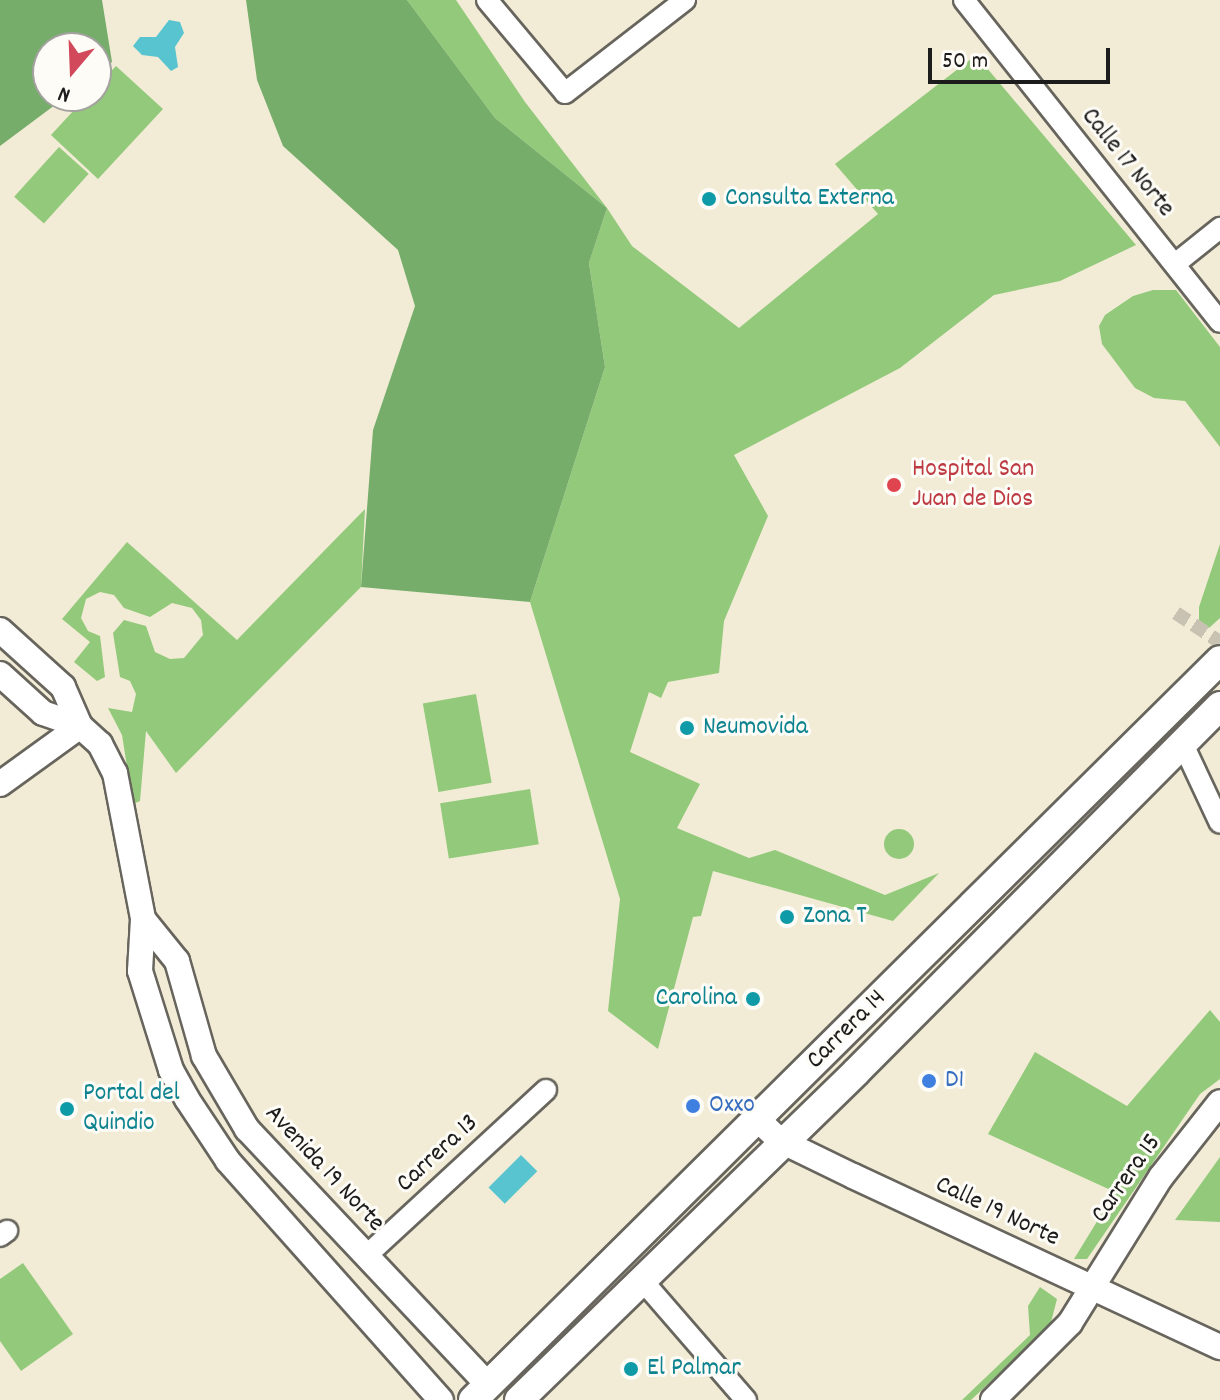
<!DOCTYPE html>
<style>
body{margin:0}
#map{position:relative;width:1220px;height:1400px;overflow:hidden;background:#f2ecd6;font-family:Dekko,sans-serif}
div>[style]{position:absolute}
.green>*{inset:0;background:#93c97b;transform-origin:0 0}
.round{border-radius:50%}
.forest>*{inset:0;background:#76ad6b}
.water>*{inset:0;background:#58c4cf;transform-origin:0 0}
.pedestrian-tunnel>*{height:14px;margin-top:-7px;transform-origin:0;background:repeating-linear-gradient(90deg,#c7c2b1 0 14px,transparent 0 21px)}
.roads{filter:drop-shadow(2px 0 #67655d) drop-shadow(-2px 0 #67655d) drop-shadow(0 2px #67655d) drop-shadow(0 -2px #67655d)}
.minor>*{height:20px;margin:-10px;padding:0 10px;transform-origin:10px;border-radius:10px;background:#fff}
.tertiary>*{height:24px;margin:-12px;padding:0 12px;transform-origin:12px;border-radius:12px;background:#fff}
.secondary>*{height:28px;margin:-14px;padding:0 14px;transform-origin:14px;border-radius:14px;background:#fff}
.dots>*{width:22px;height:22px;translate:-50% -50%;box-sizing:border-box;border:4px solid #fdfcf7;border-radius:50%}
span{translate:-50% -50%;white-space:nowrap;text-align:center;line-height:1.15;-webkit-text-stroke:6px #fdfcf7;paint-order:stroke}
.street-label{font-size:26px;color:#1c1c1c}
.culture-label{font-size:26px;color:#0d838f}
.left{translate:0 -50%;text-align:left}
.right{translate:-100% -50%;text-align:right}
.health-label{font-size:26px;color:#be3a42}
.shop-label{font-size:26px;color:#366cbe}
.north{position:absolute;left:32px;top:32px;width:80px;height:80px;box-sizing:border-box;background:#fdfcf7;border:2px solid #a3a29f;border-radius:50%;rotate:199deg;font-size:22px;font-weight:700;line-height:32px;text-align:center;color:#1c1c1c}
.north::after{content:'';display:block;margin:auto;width:28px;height:36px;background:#d1495b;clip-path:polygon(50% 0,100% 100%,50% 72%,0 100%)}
.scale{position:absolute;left:928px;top:48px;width:182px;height:36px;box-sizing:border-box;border:4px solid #1c1c1c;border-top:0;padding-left:10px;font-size:24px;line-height:28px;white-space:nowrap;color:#1c1c1c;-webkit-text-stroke:6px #fdfcf7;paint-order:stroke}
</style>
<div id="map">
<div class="green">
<div style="clip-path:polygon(407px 0,456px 0,525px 102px,607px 208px,632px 246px,739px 328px,878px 214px,835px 164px,976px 55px,1136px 245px,1060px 281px,994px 295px,900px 368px,734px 455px,768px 516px,724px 621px,719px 673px,668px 682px,661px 698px,649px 692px,630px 752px,700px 784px,677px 828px,749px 858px,775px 850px,885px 895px,939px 873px,893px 921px,713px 871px,701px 916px,693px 917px,658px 1049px,608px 1011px,620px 899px,530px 602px,605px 367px,589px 263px,607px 208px,495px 118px)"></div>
<div style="clip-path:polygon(116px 66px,163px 109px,98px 179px,51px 135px,87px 96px,96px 96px,96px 87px)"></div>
<div style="left:59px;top:147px;width:40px;height:67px;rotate:42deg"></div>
<div style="clip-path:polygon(1153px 290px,1176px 290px,1220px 347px,1220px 447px,1185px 401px,1154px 398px,1135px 388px,1102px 344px,1099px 326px,1105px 315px,1133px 296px)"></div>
<div style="clip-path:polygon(365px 509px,361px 587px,176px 773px,146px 731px,140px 801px,133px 804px,122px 735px,108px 708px,132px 712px,136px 694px,130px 681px,120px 677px,113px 633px,124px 620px,146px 626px,155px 652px,170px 659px,184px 658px,203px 635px,201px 620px,192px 608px,172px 603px,150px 617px,124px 608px,114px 595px,100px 592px,86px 599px,81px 618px,88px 631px,100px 636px,105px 677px,97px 681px,74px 662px,90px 642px,62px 619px,127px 542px,237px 640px)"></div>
<div style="clip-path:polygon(1220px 544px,1220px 618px,1209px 628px,1199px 622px,1199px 607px)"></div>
<div style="left:476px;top:694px;width:90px;height:54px;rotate:80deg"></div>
<div style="left:530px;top:789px;width:56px;height:91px;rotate:81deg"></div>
<div class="round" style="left:884px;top:829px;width:30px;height:30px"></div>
<div style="clip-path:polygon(1210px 1010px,1220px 1022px,1220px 1079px,1200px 1094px,1087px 1259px,1074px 1259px,1115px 1192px,988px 1134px,1035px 1052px,1127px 1106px)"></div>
<div style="clip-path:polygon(1220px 1157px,1220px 1222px,1175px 1220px)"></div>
<div style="clip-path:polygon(23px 1263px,73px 1334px,21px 1371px,0 1341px,0 1279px)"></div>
<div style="clip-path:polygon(1040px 1287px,1057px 1299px,1050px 1326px,971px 1400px,962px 1400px,1030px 1335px,1028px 1306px)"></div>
</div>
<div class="forest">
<div style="clip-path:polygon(0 0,102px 0,112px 62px,96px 74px,96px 48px,48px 48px,48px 96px,67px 96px,0 146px)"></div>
<div style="clip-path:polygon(246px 0,407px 0,495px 118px,607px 208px,589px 263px,605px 367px,530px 602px,361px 587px,373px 430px,415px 306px,398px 250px,283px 146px,257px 80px)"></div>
</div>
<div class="water">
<div style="clip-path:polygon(169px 20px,180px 22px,184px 33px,175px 47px,178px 67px,171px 71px,158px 57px,142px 55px,133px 46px,140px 37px,156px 37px)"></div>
<div style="left:521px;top:1155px;width:23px;height:46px;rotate:45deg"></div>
</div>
<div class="pedestrian-tunnel">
<div style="left:1176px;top:613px;width:53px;rotate:33.4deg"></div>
</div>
<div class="roads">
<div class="minor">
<div style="left:487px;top:0;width:121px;rotate:50deg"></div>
<div style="left:565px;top:93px;width:152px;rotate:-37.8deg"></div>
<div style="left:964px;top:0;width:411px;rotate:51.5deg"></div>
<div style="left:1175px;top:264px;width:58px;rotate:-38.7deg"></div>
<div style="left:1182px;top:742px;width:89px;rotate:64.9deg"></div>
<div style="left:0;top:1236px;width:9px;rotate:-36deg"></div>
<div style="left:366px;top:1256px;width:245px;rotate:-42.7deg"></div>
<div style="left:642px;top:1280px;width:159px;rotate:49.1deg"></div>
</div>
<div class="tertiary">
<div style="left:0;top:630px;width:85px;rotate:42.1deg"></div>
<div style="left:63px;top:687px;width:43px;rotate:66.4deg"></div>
<div style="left:0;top:674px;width:58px;rotate:42.2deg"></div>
<div style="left:43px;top:713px;width:39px;rotate:19deg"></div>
<div style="left:80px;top:726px;width:27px;rotate:42deg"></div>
<div style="left:100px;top:744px;width:33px;rotate:63deg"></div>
<div style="left:115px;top:773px;width:149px;rotate:79.1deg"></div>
<div style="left:143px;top:919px;width:52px;rotate:93.3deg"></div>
<div style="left:140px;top:971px;width:104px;rotate:72.6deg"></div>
<div style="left:171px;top:1070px;width:33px;rotate:61deg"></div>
<div style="left:187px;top:1099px;width:74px;rotate:56.5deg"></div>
<div style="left:228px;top:1161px;width:320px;rotate:48.3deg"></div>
<div style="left:0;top:784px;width:99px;rotate:-35.9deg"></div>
<div style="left:143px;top:919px;width:54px;rotate:51deg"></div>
<div style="left:177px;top:961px;width:99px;rotate:74.1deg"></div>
<div style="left:204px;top:1056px;width:85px;rotate:59.5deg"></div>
<div style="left:247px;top:1129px;width:352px;rotate:46.7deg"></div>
<div style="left:757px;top:1119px;width:33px;rotate:43deg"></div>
<div style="left:781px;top:1141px;width:80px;rotate:25.9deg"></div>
<div style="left:853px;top:1176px;width:405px;rotate:25deg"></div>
<div style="left:993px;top:1400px;width:109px;rotate:-45deg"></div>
<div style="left:1070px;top:1323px;width:172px;rotate:-58.1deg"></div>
<div style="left:1161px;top:1177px;width:95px;rotate:-51.8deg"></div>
</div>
<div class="secondary">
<div style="left:473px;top:1400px;width:1051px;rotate:-44.73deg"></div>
<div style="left:519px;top:1400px;width:470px;rotate:-44.2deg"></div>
<div style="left:856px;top:1072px;width:516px;rotate:-45.16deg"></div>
</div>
</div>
<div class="dots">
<div style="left:709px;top:199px;background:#0f9aa8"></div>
<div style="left:894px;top:485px;background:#e0444e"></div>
<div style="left:687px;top:728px;background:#0f9aa8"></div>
<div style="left:787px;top:917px;background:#0f9aa8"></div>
<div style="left:753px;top:999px;background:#0f9aa8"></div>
<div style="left:929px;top:1081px;background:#3f7fe0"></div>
<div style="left:693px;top:1106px;background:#3f7fe0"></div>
<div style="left:67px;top:1109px;background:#0f9aa8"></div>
<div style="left:631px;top:1369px;background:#0f9aa8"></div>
</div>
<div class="street-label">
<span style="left:1127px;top:163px;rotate:51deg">Calle 17 Norte</span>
<span style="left:847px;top:1030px;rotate:-45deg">Carrera 14</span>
<span style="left:438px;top:1154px;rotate:-43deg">Carrera 13</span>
<span style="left:324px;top:1169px;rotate:47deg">Avenida 19 Norte</span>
<span style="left:1127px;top:1179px;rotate:-55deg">Carrera 15</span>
<span style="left:997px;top:1212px;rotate:25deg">Calle 19 Norte</span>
</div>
<div class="culture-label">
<span class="left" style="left:725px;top:199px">Consulta Externa</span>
<span class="left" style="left:703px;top:728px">Neumovida</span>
<span class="left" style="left:803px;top:917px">Zona T</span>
<span class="right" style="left:737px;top:999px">Carolina</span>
<span class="left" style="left:83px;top:1109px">Portal del<br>Quindio</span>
<span class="left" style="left:647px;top:1369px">El Palmar</span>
</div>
<div class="health-label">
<span class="left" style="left:912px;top:485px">Hospital San<br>Juan de Dios</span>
</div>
<div class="shop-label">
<span class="left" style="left:945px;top:1081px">D1</span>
<span class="left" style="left:709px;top:1106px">Oxxo</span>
</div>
<div class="north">N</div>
<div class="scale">50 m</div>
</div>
